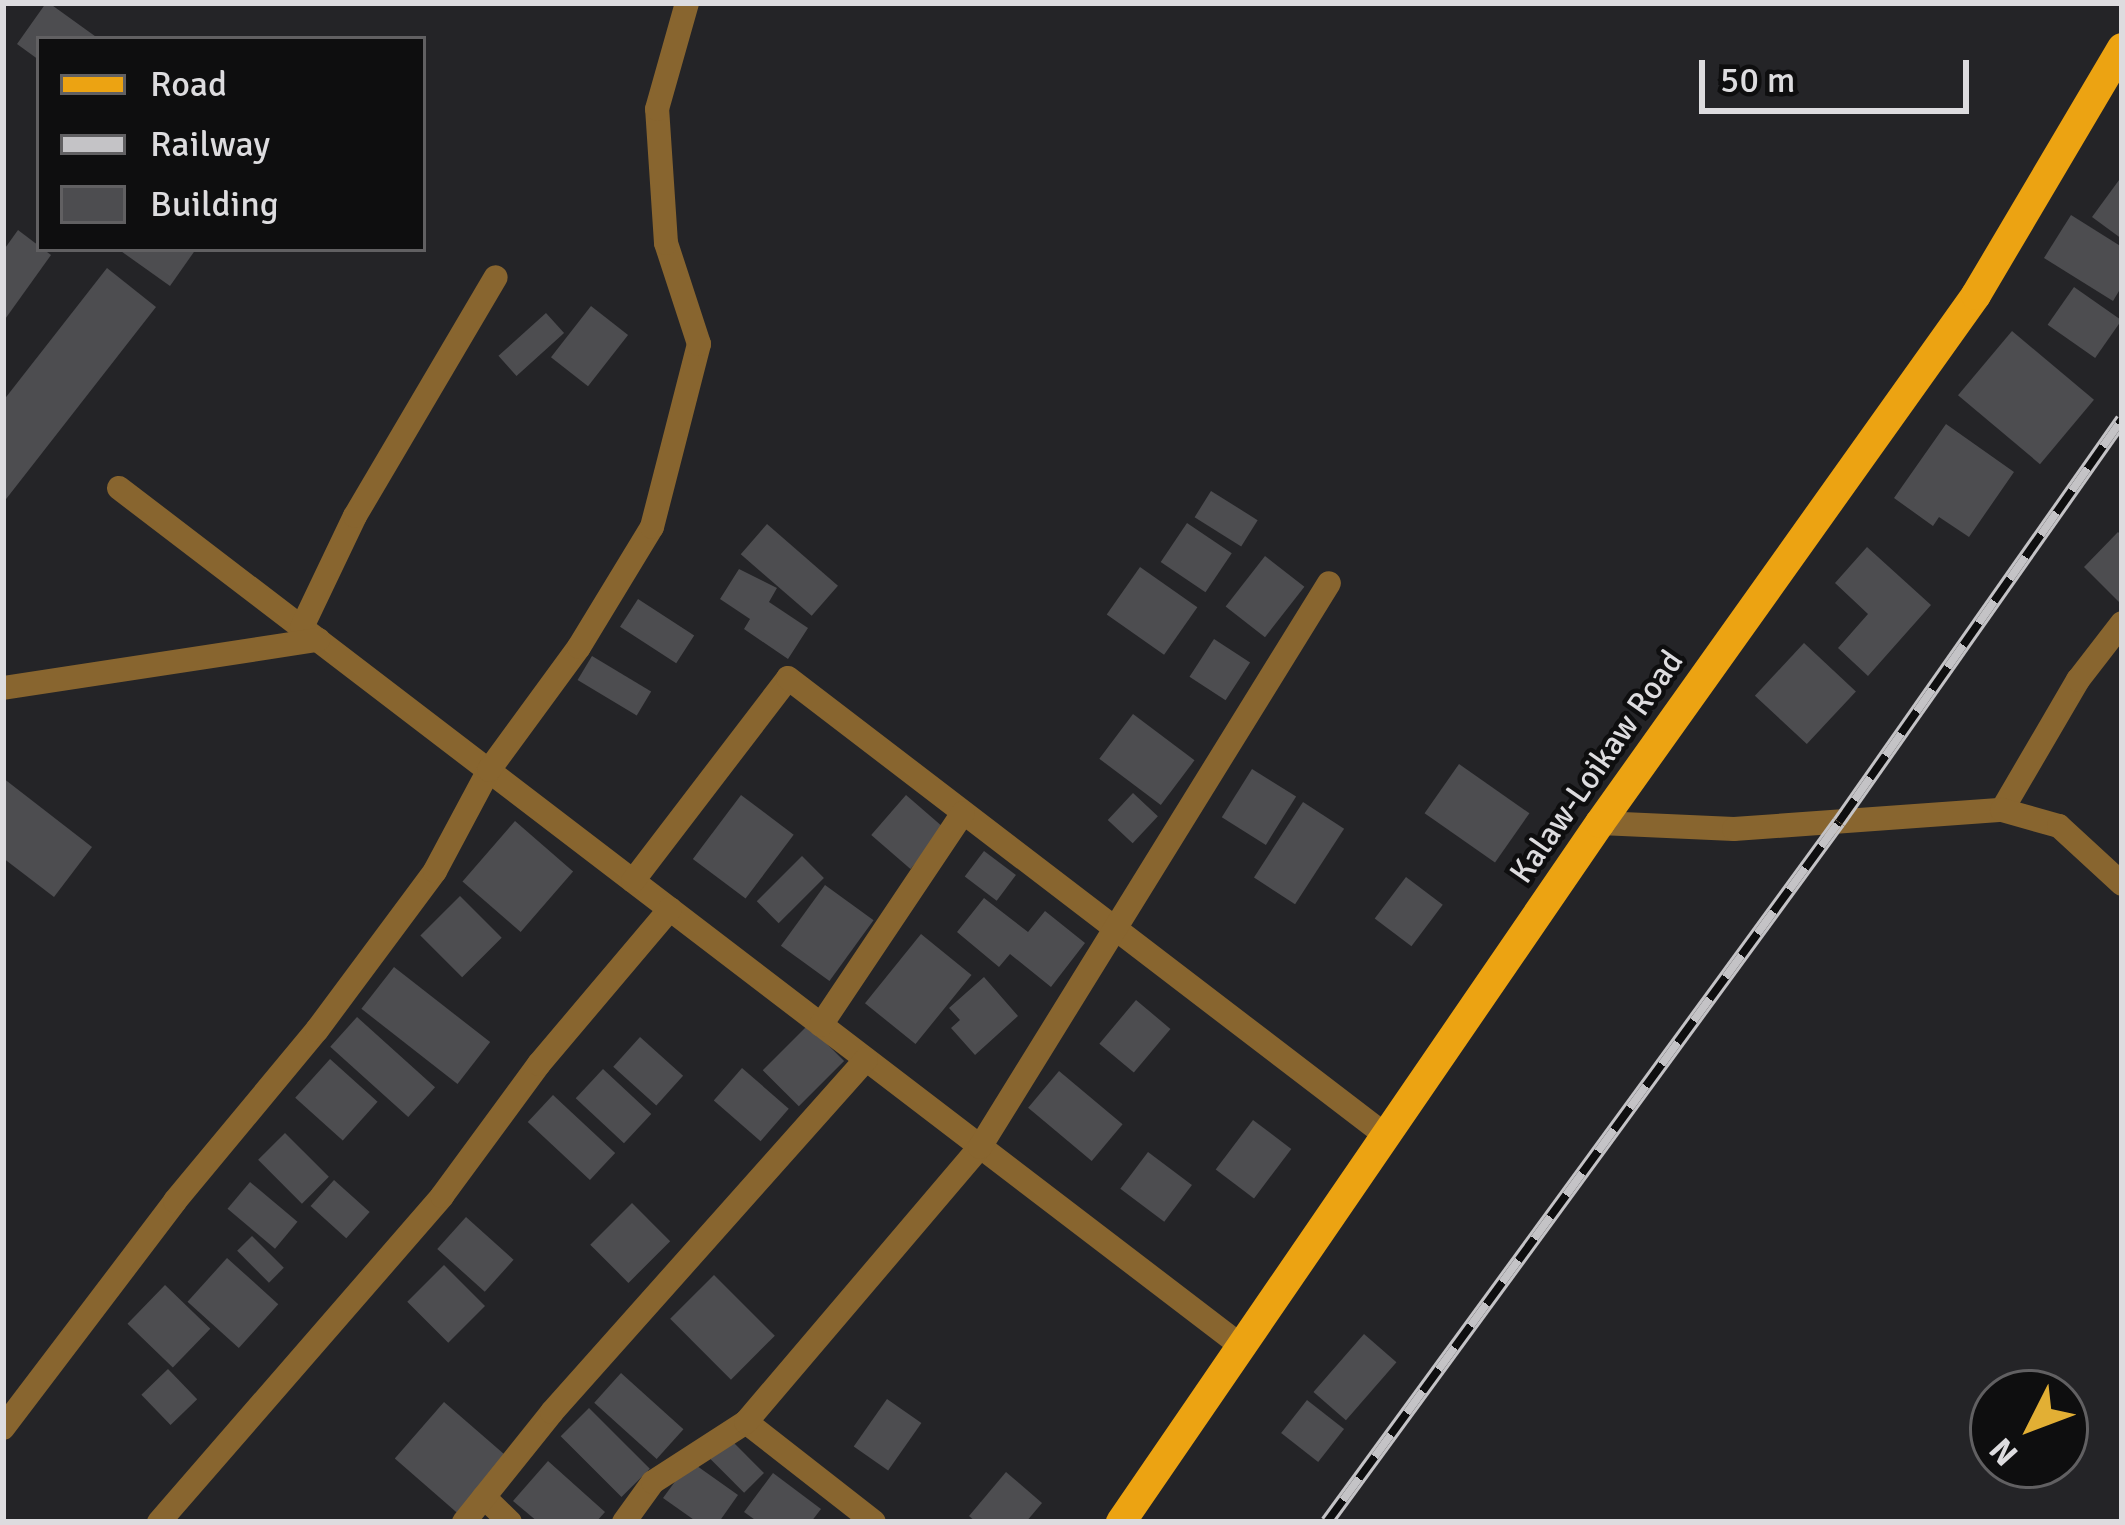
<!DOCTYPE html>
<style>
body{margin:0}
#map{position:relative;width:2125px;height:1525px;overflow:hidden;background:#242427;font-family:Signika,sans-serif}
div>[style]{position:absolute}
.building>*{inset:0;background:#4d4d50;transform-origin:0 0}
.street>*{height:24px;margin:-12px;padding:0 12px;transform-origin:12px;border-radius:12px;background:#88652f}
.primary>*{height:30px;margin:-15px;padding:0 15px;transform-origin:15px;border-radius:15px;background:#eca312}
.rail>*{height:14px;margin-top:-7px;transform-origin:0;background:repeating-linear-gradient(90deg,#0e0e0f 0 27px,#c4c3c6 0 54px);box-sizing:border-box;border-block:3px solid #c4c3c6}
span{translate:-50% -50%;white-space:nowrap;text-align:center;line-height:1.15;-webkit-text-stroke:9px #0e0e0f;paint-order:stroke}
.street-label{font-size:33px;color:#dddcdf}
.frame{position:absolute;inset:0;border:6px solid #dddcdf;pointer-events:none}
.legend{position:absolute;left:36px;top:36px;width:390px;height:216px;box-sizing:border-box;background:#0e0e0f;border:3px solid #616062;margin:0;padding:15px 21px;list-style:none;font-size:36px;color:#dddcdf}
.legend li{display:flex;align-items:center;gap:24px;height:60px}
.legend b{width:60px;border:3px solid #616062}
.north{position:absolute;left:1969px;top:1369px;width:120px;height:120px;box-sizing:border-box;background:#0e0e0f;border:3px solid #616062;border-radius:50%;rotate:228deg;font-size:33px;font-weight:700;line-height:48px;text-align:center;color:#dddcdf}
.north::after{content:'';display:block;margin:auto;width:42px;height:54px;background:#e2af34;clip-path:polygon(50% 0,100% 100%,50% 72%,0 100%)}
.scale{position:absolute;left:1699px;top:60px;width:270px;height:54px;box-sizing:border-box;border:6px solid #dddcdf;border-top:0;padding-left:15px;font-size:36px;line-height:42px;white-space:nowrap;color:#dddcdf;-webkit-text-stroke:9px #0e0e0f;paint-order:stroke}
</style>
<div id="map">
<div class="building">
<div style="clip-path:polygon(46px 3px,49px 3px,99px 39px,39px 39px,39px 60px,17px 44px)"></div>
<div style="clip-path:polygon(2122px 176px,2122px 239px,2092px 217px)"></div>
<div style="clip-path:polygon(2071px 215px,2122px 247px,2122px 286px,2113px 301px,2044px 258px)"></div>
<div style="clip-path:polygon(18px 230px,51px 255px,3px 322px,3px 251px)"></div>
<div style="clip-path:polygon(118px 249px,196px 249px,170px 286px)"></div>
<div style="clip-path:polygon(107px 268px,156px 307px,3px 503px,3px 401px)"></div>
<div style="left:2074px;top:287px;width:58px;height:46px;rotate:35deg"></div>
<div style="left:591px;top:306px;width:47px;height:65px;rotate:38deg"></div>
<div style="left:546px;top:313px;width:27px;height:64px;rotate:48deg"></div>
<div style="left:2012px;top:331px;width:107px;height:84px;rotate:40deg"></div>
<div style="clip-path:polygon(1946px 424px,2014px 472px,1969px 537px,1939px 517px,1933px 526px,1894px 498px)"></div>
<div style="left:1211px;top:491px;width:55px;height:31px;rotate:32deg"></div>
<div style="left:1187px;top:523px;width:54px;height:47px;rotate:34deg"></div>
<div style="left:767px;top:524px;width:94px;height:40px;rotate:41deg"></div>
<div style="clip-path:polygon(2118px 532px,2122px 536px,2122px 605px,2084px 567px)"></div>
<div style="clip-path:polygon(1867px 547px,1931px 605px,1868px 676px,1838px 648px,1868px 614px,1835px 583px)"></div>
<div style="left:1265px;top:556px;width:50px;height:64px;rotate:38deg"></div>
<div style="left:1140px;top:567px;width:70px;height:58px;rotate:35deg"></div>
<div style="clip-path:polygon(739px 569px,777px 588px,769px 602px,808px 628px,788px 659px,744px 629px,750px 619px,720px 599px)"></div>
<div style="left:638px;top:599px;width:67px;height:33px;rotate:33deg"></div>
<div style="left:1214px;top:639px;width:43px;height:45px;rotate:33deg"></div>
<div style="left:1804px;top:643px;width:71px;height:72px;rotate:43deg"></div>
<div style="left:592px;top:656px;width:69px;height:28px;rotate:31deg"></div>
<div style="left:1133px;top:714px;width:77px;height:56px;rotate:37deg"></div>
<div style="left:1459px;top:764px;width:86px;height:60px;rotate:35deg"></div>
<div style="left:1252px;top:769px;width:52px;height:57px;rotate:32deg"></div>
<div style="clip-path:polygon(3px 778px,92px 847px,54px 897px,3px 858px)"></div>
<div style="left:1133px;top:793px;width:34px;height:37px;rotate:43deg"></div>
<div style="left:741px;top:795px;width:66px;height:80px;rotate:37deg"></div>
<div style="left:906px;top:795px;width:52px;height:53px;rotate:41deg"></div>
<div style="left:1303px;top:802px;width:49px;height:90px;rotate:33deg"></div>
<div style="left:515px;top:821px;width:77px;height:80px;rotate:41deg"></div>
<div style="left:984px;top:851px;width:40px;height:32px;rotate:37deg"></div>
<div style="left:802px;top:856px;width:31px;height:64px;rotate:45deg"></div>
<div style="left:1406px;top:877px;width:46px;height:52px;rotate:37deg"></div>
<div style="left:825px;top:885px;width:60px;height:75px;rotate:36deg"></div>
<div style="left:460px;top:896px;width:59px;height:56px;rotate:45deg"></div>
<div style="clip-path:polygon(984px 898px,1028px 932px,1045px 911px,1085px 943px,1051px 987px,1010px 954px,999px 967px,957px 932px)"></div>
<div style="left:921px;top:934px;width:65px;height:89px;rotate:39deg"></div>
<div style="left:394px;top:967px;width:122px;height:53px;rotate:38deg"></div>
<div style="clip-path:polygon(984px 977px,1018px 1016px,975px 1055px,951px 1028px,960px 1020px,949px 1008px)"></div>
<div style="left:1136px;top:1000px;width:45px;height:57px;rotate:40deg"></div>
<div style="left:357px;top:1017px;width:105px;height:40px;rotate:42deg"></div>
<div style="left:808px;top:1025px;width:51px;height:64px;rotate:45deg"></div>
<div style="left:640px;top:1037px;width:58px;height:40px;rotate:42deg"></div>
<div style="left:330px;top:1059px;width:64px;height:52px;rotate:42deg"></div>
<div style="left:742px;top:1068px;width:62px;height:43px;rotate:41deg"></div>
<div style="left:603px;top:1069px;width:66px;height:40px;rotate:43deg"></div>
<div style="left:1059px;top:1071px;width:83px;height:48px;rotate:40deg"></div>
<div style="left:553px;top:1095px;width:85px;height:37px;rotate:43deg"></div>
<div style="left:1253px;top:1120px;width:48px;height:62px;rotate:37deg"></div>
<div style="left:285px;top:1133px;width:62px;height:38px;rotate:45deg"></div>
<div style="left:1148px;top:1152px;width:55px;height:46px;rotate:37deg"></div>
<div style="left:334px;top:1180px;width:48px;height:35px;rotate:42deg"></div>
<div style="left:250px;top:1182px;width:62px;height:35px;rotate:40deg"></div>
<div style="left:632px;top:1203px;width:54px;height:59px;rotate:45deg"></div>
<div style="left:466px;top:1217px;width:64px;height:43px;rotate:42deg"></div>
<div style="left:252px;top:1236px;width:45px;height:21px;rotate:45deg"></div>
<div style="left:227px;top:1258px;width:69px;height:59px;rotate:42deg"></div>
<div style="left:444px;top:1265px;width:58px;height:52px;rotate:45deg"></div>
<div style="left:714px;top:1275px;width:86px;height:62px;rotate:45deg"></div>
<div style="left:165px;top:1285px;width:63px;height:54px;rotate:44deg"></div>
<div style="left:1364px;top:1334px;width:43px;height:77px;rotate:41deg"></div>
<div style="left:168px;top:1369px;width:42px;height:37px;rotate:46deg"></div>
<div style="left:621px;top:1373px;width:84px;height:40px;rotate:42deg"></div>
<div style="left:887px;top:1399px;width:42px;height:58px;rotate:35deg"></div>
<div style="left:1307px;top:1400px;width:47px;height:42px;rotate:38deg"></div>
<div style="left:444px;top:1402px;width:84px;height:75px;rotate:41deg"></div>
<div style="left:589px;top:1408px;width:86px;height:40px;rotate:45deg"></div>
<div style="left:730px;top:1439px;width:48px;height:28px;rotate:45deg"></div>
<div style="clip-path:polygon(548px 1461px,605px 1512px,596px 1522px,538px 1522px,513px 1501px)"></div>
<div style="clip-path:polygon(690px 1461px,738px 1495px,719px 1522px,697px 1522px,663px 1498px)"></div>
<div style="clip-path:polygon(1006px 1472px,1042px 1503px,1026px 1522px,976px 1522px,969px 1516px)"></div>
<div style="clip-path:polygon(773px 1473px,821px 1509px,811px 1522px,758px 1522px,744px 1512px)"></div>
</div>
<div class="street">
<div style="left:119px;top:488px;width:1411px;rotate:37.4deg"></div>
<div style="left:302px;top:627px;width:123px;rotate:-64.5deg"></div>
<div style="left:355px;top:516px;width:277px;rotate:-59.5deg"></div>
<div style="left:3px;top:688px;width:319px;rotate:-8.7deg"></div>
<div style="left:2002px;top:810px;width:151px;rotate:-59.7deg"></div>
<div style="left:2078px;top:680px;width:72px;rotate:-52.3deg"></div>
<div style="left:1600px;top:823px;width:134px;rotate:2.6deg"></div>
<div style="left:1734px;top:829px;width:269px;rotate:-4.1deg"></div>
<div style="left:2002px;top:810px;width:59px;rotate:15.7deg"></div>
<div style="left:2059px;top:826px;width:86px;rotate:42.6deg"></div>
<div style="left:633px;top:881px;width:255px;rotate:-52.6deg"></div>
<div style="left:788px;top:678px;width:752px;rotate:37.43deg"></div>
<div style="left:821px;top:1025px;width:255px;rotate:-56.2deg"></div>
<div style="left:746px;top:1422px;width:162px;rotate:38deg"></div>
<div style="left:3px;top:1428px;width:285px;rotate:-52.8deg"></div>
<div style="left:175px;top:1201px;width:222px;rotate:-50.3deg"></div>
<div style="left:317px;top:1030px;width:198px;rotate:-53.4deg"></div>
<div style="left:435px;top:871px;width:115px;rotate:-61.9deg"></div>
<div style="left:489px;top:770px;width:152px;rotate:-53.8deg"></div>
<div style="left:579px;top:647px;width:140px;rotate:-58.7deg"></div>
<div style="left:652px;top:527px;width:189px;rotate:-75.6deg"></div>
<div style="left:699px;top:344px;width:106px;rotate:-108.1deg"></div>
<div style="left:666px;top:243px;width:134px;rotate:-93.8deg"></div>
<div style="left:657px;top:109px;width:110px;rotate:-74.2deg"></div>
<div style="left:484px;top:1497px;width:36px;rotate:44deg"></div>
<div style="left:159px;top:1522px;width:432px;rotate:-49deg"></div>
<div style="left:442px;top:1196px;width:164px;rotate:-53.7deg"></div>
<div style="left:539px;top:1064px;width:203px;rotate:-49.8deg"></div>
<div style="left:464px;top:1522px;width:141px;rotate:-51.3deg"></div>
<div style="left:552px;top:1412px;width:472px;rotate:-48.3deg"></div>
<div style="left:624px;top:1522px;width:49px;rotate:-54.1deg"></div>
<div style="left:653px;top:1482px;width:111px;rotate:-32.8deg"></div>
<div style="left:746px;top:1422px;width:361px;rotate:-49.6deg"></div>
<div style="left:980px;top:1147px;width:663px;rotate:-58.25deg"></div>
</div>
<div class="primary">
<div style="left:1121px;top:1522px;width:847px;rotate:-55.58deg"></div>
<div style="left:1600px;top:823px;width:648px;rotate:-54.54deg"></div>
<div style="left:1976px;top:295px;width:287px;rotate:-59.4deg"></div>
</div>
<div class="rail">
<div style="left:1327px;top:1522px;width:867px;rotate:-53.82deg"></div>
<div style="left:1839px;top:822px;width:492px;rotate:-54.9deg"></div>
</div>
<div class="street-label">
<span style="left:1597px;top:767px;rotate:-55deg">Kalaw-Loikaw Road</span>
</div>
<div class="frame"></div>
<ul class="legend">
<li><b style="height:15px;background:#eca312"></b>Road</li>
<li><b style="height:15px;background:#c4c3c6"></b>Railway</li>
<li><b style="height:33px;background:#4d4d50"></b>Building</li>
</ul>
<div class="north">N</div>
<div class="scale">50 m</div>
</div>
